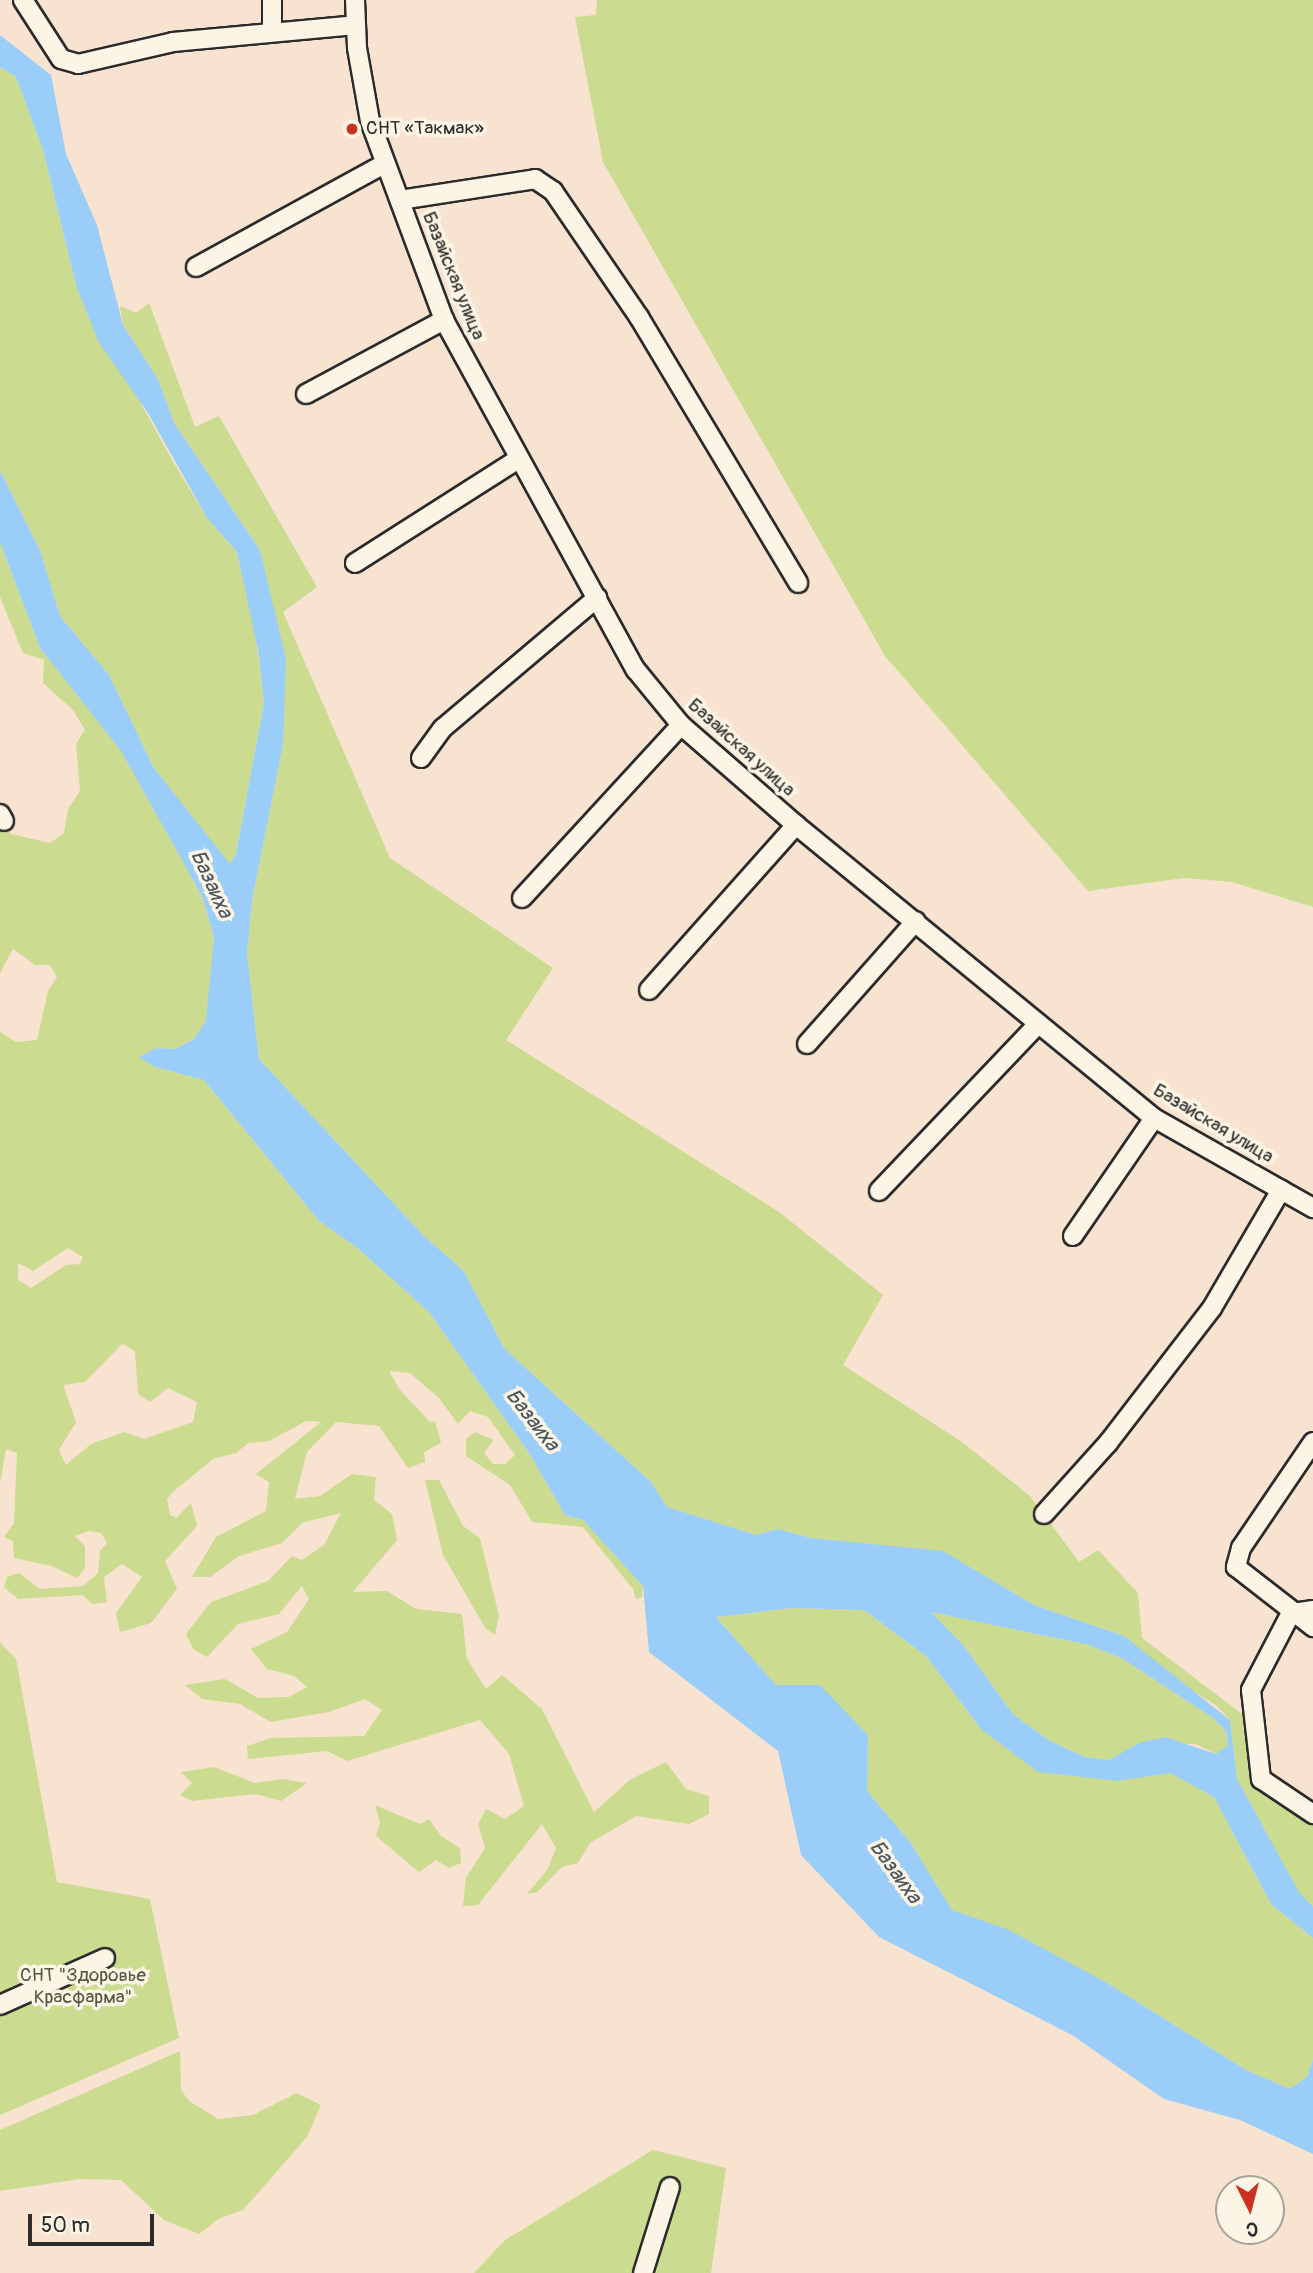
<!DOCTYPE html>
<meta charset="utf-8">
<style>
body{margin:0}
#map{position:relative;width:1313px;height:2273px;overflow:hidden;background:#f8e3d1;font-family:Pangolin,sans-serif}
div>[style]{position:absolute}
.green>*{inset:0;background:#cbdb8f}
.water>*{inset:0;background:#9acef8}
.roads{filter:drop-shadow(2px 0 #2b2b2b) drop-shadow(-2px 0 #2b2b2b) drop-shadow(0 2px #2b2b2b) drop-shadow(0 -2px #2b2b2b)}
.street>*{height:18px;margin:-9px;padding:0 9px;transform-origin:9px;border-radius:9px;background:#fcf5e5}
.dots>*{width:19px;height:19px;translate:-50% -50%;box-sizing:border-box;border:4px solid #fcf5e5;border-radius:50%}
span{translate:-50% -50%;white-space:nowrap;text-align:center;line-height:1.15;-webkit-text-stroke:7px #fcf5e5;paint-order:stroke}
.poi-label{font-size:19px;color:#2b2b2b}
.left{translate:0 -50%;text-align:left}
.street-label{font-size:19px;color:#2b2b2b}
.park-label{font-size:19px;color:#535744}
.water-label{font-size:21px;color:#47545e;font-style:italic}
.north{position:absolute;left:1215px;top:2175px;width:70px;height:70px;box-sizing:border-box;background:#fcf5e5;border:2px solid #a8a49b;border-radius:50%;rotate:174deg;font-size:19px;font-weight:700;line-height:28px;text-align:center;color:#2b2b2b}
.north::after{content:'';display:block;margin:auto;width:24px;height:32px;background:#c8321e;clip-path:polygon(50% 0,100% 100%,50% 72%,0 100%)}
.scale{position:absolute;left:28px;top:2214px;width:126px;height:32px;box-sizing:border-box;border:4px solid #2b2b2b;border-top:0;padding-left:9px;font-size:21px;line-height:24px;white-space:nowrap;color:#2b2b2b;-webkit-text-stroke:5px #fcf5e5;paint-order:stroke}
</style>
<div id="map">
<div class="green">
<div style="clip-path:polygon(597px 0,1313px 0,1313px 907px,1232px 882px,1184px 878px,1088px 891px,885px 656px,603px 162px,575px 17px,596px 15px)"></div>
<div style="clip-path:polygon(0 67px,16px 77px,43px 150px,76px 285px,172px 460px,207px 518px,237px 552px,255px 630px,264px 703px,236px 854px,230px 865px,154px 768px,109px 675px,60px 616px,40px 550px,0 470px)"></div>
<div style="clip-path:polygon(149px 303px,195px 427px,219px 416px,317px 587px,283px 612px,390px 858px,553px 968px,506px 1040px,779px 1212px,883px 1295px,843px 1365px,962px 1442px,1030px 1496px,1079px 1562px,1098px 1550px,1138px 1593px,1142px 1638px,1246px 1717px,1253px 1778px,1313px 1825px,1313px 1907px,1299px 1893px,1237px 1779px,1230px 1720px,1217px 1706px,1166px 1674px,1124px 1636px,1034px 1605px,944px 1552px,811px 1538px,778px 1529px,756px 1535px,666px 1507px,651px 1482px,504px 1348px,464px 1271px,423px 1235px,259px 1059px,247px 954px,252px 901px,283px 745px,260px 550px,174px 423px,158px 379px,123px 325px,120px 306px,136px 313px)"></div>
<div style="clip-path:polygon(evenodd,0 542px,40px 648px,121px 750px,202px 896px,214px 937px,207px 1021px,194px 1039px,176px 1049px,156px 1048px,155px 1067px,204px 1080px,319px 1221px,355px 1246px,429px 1312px,529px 1453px,565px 1515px,583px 1520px,601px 1538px,643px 1586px,642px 1597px,636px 1599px,633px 1589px,583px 1527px,532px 1522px,510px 1485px,466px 1456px,466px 1439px,475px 1432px,494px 1440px,484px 1453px,493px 1464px,505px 1464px,515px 1455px,488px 1417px,470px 1411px,458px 1424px,439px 1398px,410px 1373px,389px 1371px,400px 1390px,430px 1422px,435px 1421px,441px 1443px,424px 1452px,425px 1462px,408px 1468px,379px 1426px,336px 1422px,307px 1452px,295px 1499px,320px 1496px,352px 1474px,376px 1477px,374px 1500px,392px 1514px,397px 1540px,353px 1592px,387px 1591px,416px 1609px,462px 1614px,467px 1659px,486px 1689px,502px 1675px,542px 1709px,594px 1812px,631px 1779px,666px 1762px,686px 1789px,709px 1796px,709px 1814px,689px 1824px,636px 1816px,590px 1843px,578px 1863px,562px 1867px,537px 1892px,527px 1894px,548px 1869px,556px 1848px,542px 1824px,478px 1905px,463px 1906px,466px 1878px,485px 1848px,478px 1824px,486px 1809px,505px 1819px,524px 1806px,509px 1754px,480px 1720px,347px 1761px,327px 1751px,248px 1759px,247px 1746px,271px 1738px,364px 1736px,382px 1710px,365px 1699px,329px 1712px,271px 1722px,240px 1704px,202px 1699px,185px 1685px,225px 1679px,258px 1698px,289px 1697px,307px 1687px,294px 1676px,267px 1669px,251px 1649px,287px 1632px,309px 1599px,302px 1586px,279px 1614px,238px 1624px,207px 1657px,193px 1649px,186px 1634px,211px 1602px,268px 1581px,292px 1556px,302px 1560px,324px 1545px,341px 1513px,302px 1523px,282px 1543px,239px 1556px,210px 1577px,192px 1577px,216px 1537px,266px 1511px,269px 1482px,256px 1474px,321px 1422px,306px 1421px,269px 1441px,248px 1443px,236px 1453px,213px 1459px,174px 1491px,167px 1499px,170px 1515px,176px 1518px,191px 1503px,197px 1526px,165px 1561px,177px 1589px,151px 1623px,120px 1632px,116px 1613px,142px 1577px,122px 1564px,104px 1577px,107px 1602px,92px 1604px,83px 1595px,18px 1599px,4px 1587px,7px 1577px,19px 1573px,40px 1589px,83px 1586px,98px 1573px,100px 1551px,107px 1543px,101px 1533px,88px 1531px,75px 1536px,85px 1546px,85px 1568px,77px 1578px,52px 1566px,14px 1558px,13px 1541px,4px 1537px,14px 1523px,17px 1453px,6px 1449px,0 1484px,0 1032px,16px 1042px,37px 1040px,48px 991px,57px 977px,50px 965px,35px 965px,13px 949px,0 973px,0 825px,11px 834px,50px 843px,64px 833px,68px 809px,80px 791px,76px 744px,85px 730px,73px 710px,43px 683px,44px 660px,23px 653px,0 597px,0 542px,68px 1248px,83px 1257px,80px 1264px,66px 1265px,31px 1288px,18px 1280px,18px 1263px,33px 1271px,68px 1248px,0 542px,122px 1344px,135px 1351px,138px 1394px,150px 1402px,168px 1388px,197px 1402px,193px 1422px,144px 1439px,124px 1432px,91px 1444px,66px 1465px,59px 1450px,76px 1422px,63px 1385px,85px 1382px,122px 1344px)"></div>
<div style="clip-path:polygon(439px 1480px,463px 1526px,480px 1538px,499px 1616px,495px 1635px,486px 1629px,443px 1555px,425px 1480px)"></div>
<div style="clip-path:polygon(793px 1608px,864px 1610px,926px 1656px,981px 1729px,1118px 1781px,1170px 1772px,1214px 1797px,1271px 1904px,1313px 1938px,1313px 2059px,1307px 2077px,1290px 2089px,1246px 2070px,1109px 1984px,1007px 1930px,952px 1910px,911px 1843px,867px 1791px,868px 1735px,820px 1686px,776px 1685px,716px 1617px)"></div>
<div style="clip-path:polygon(931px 1612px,1089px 1645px,1123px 1659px,1213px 1718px,1226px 1731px,1228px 1745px,1216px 1754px,1195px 1744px,1139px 1743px,1110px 1760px,1085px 1757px,1050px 1741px,1013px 1714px,964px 1646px)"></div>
<div style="clip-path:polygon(0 1642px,16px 1659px,57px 1882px,150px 1899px,179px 2038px,0 2115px)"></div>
<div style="clip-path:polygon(214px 1767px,255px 1783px,283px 1779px,307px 1783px,281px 1801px,256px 1794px,192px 1801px,180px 1795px,192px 1783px,181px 1772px)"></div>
<div style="clip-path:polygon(375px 1805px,420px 1824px,429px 1819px,441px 1836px,460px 1848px,461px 1863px,449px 1868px,436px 1860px,419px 1872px,376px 1836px,380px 1822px)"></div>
<div style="clip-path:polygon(180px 2051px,181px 2090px,189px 2101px,218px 2119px,253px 2115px,297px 2093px,321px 2105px,307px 2137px,243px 2210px,220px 2218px,199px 2234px,164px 2220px,121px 2180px,80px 2179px,0 2191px,0 2130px)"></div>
<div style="clip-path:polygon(653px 2150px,726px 2168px,711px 2273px,474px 2273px,505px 2240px)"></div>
</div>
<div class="water">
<div style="clip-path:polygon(evenodd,0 35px,51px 75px,66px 154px,97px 225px,123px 325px,158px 379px,174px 423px,260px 550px,286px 659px,283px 745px,252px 901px,247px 954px,259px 1059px,423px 1235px,464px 1271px,504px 1348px,651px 1482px,667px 1507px,756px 1535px,778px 1529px,811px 1538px,943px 1551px,1034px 1605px,1124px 1636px,1230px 1720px,1237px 1779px,1299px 1892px,1313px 1907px,1313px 1938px,1271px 1904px,1214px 1797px,1170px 1773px,1118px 1781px,1038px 1772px,981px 1729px,926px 1656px,864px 1610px,793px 1608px,716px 1617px,776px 1685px,820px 1685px,868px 1735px,867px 1791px,911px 1843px,952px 1910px,1007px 1929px,1109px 1984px,1246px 2070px,1290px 2089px,1307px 2077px,1313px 2059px,1313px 2154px,1240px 2120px,1164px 2099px,1072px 2035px,879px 1937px,801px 1855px,778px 1751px,649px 1652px,643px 1586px,583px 1520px,565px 1515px,529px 1453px,429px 1312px,355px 1246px,319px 1221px,204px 1080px,155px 1067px,139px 1057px,156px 1048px,176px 1049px,194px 1039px,206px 1021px,214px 937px,202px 896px,121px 751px,40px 648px,0 542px,0 470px,40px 550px,60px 616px,109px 675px,154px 768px,230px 864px,236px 854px,264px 703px,258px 650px,237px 552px,207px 518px,148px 413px,99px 343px,76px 285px,43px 150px,16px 77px,0 67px,0 35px,931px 1612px,1089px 1645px,1123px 1659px,1213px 1718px,1226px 1731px,1228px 1745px,1216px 1754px,1165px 1737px,1139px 1743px,1109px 1760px,1085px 1757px,1050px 1741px,1013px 1714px,964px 1646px,931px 1612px)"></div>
</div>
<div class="roads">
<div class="street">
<div style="left:23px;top:0;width:70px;rotate:57.2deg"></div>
<div style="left:61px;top:59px;width:18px;rotate:16deg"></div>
<div style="left:78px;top:64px;width:98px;rotate:-13deg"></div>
<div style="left:173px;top:42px;width:183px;rotate:-5.3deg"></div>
<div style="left:272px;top:0;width:31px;rotate:90deg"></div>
<div style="left:355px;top:0;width:48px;rotate:87.6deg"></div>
<div style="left:357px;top:48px;width:74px;rotate:79.9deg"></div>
<div style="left:370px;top:121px;width:212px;rotate:69.6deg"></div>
<div style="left:444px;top:320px;width:399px;rotate:61.3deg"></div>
<div style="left:636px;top:670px;width:71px;rotate:50.7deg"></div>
<div style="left:681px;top:725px;width:152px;rotate:41deg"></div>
<div style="left:796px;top:825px;width:463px;rotate:39.3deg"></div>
<div style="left:1154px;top:1118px;width:183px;rotate:29.5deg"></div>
<div style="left:400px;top:200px;width:137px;rotate:-8.8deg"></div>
<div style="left:535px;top:179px;width:22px;rotate:34deg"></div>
<div style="left:553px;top:191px;width:153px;rotate:55.7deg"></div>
<div style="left:639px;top:317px;width:310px;rotate:59.1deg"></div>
<div style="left:196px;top:267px;width:214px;rotate:-28.7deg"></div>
<div style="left:306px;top:394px;width:157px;rotate:-28.2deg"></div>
<div style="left:355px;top:563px;width:193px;rotate:-32.5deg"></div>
<div style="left:421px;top:758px;width:37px;rotate:-54deg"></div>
<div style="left:443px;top:728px;width:202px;rotate:-40.2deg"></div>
<div style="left:0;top:814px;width:8px;rotate:60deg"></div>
<div style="left:522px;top:898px;width:235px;rotate:-47.4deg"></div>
<div style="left:649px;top:990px;width:221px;rotate:-48.3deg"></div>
<div style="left:807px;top:1044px;width:164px;rotate:-48.5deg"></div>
<div style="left:879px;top:1191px;width:231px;rotate:-46.4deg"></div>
<div style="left:1073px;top:1236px;width:143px;rotate:-55.5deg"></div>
<div style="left:1313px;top:1442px;width:128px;rotate:124.2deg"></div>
<div style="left:1241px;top:1548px;width:20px;rotate:105deg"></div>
<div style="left:1236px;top:1567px;width:98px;rotate:37.9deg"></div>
<div style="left:1044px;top:1514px;width:96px;rotate:-48deg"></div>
<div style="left:1108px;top:1443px;width:170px;rotate:-52.4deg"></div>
<div style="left:1212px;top:1308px;width:137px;rotate:-59.7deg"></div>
<div style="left:1313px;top:1610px;width:22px;rotate:172deg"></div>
<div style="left:1291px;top:1613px;width:87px;rotate:117.5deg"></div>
<div style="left:1251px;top:1690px;width:90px;rotate:83.6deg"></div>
<div style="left:1261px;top:1779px;width:63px;rotate:33.9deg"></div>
<div style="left:0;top:2005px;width:115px;rotate:-24.1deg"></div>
<div style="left:643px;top:2273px;width:90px;rotate:-72.6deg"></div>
</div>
</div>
<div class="dots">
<div style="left:352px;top:129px;background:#c8321e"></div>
</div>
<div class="poi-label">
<span class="left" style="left:366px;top:129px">СНТ «Такмак»</span>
</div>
<div class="street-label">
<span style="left:453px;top:276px;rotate:68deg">Базайская улица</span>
<span style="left:741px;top:748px;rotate:42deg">Базайская улица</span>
<span style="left:1213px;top:1124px;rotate:31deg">Базайская улица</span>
</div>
<div class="park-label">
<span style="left:83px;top:1987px">СНТ "Здоровье<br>Красфарма"</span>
</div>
<div class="water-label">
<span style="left:211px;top:884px;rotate:65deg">Базаиха</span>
<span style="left:532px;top:1420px;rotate:52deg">Базаиха</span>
<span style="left:895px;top:1872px;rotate:54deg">Базаиха</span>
</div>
<div class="north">С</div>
<div class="scale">50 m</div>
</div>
